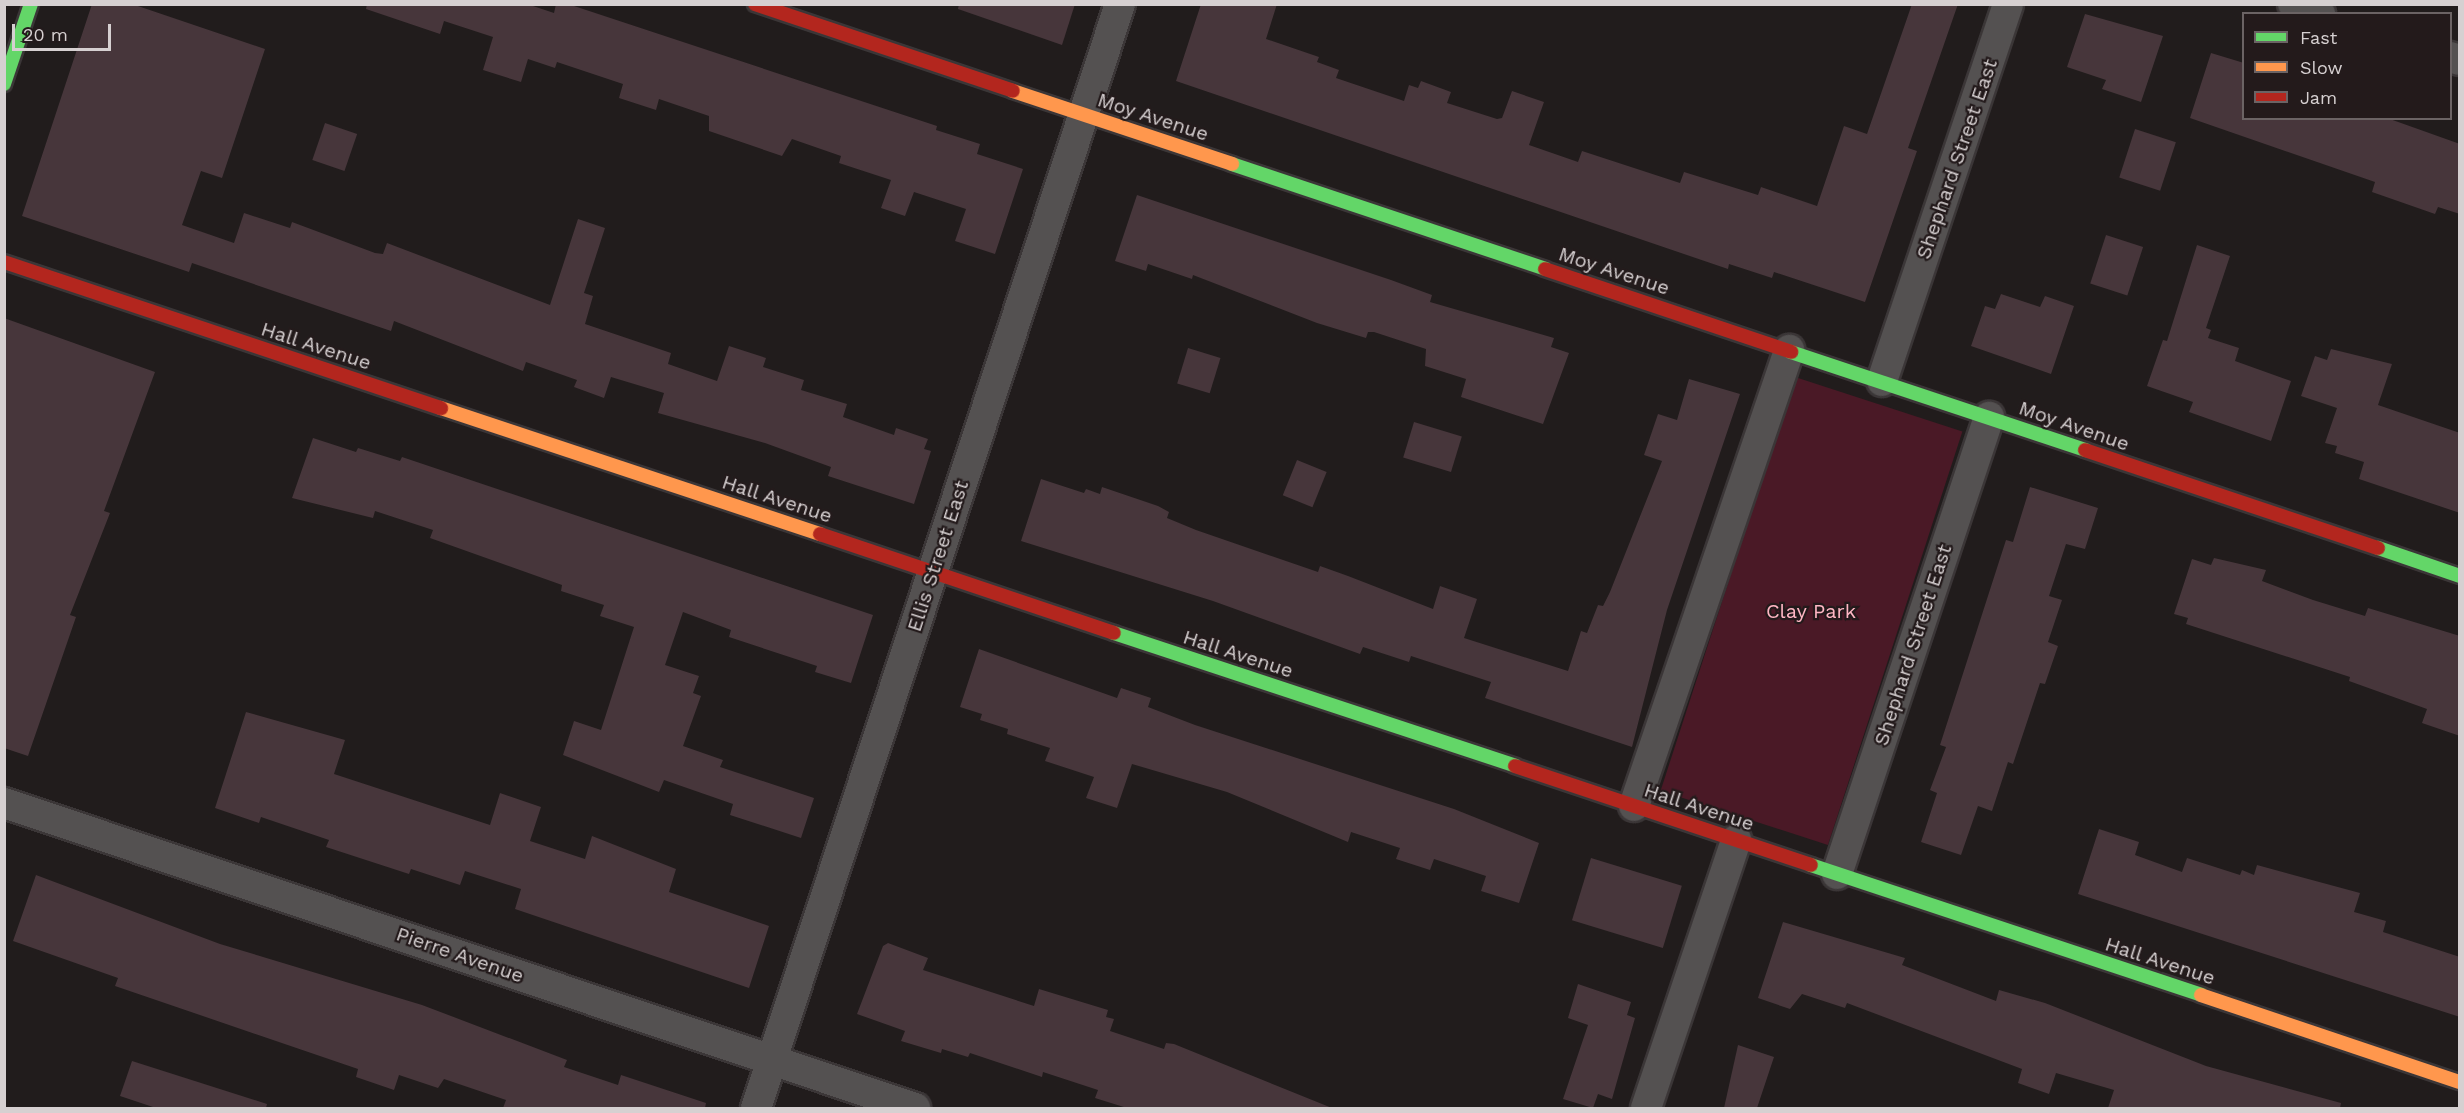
<!DOCTYPE html>
<style>
body{margin:0}
#map{position:relative;width:2464px;height:1113px;overflow:hidden;background:#211c1c;font-family:"Work Sans",sans-serif}
div>[style]{position:absolute}
.green>*{inset:0;background:#4a1926;transform-origin:0 0}
.building>*{inset:0;background:#47363b;transform-origin:0 0}
.roads{filter:drop-shadow(2px 0 #3b3637) drop-shadow(-2px 0 #3b3637) drop-shadow(0 2px #3b3637) drop-shadow(0 -2px #3b3637)}
.street>*{height:30px;margin:-15px;padding:0 15px;transform-origin:15px;border-radius:15px;background:#545151}
.fast>*{height:14px;margin:-7px;padding:0 7px;transform-origin:7px;border-radius:7px;background:#63d668}
.slow>*{height:14px;margin:-7px;padding:0 7px;transform-origin:7px;border-radius:7px;background:#ff974d}
.jam>*{height:14px;margin:-7px;padding:0 7px;transform-origin:7px;border-radius:7px;background:#b3261e}
span{translate:-50% -50%;white-space:nowrap;text-align:center;line-height:1.15;-webkit-text-stroke:4.5px #231a1b;paint-order:stroke}
.street-label{font-size:20px;color:#d6d0d1}
.park-label{font-size:20px;color:#ffb7c4}
.frame{position:absolute;inset:0;border:6px solid #d6d0d1;pointer-events:none}
.legend{position:absolute;left:2242px;top:12px;width:210px;height:108px;box-sizing:border-box;background:#231a1b;border:2px solid #6b6364;margin:0;padding:8px 10px;list-style:none;font-size:18px;color:#d6d0d1}
.legend li{display:flex;align-items:center;gap:12px;height:30px}
.legend b{width:30px;border:2px solid #6b6364}
.scale{position:absolute;left:12px;top:24px;width:99px;height:27px;box-sizing:border-box;border:3px solid #d6d0d1;border-top:0;padding-left:8px;font-size:18px;line-height:21px;white-space:nowrap;color:#d6d0d1;-webkit-text-stroke:4px #231a1b;paint-order:stroke}
</style>
<div id="map">
<div class="green">
<div style="left:1795px;top:377px;width:176px;height:435px;rotate:18deg"></div>
</div>
<div class="building">
<div style="clip-path:polygon(92px 4px,132px 4px,265px 49px,222px 178px,201px 171px,182px 225px,234px 243px,244px 213px,290px 228px,292px 222px,375px 253px,383px 254px,387px 243px,550px 305px,578px 219px,605px 228px,584px 293px,593px 296px,585px 324px,671px 353px,668px 364px,717px 381px,729px 346px,766px 358px,763px 367px,804px 380px,801px 390px,847px 404px,843px 417px,894px 435px,896px 428px,928px 439px,924px 449px,931px 451px,914px 504px,828px 476px,831px 467px,765px 443px,658px 413px,664px 393px,611px 377px,604px 398px,574px 387px,577px 380px,526px 362px,523px 371px,394px 321px,391px 331px,192px 263px,189px 272px,22px 216px)"></div>
<div style="clip-path:polygon(367px 4px,530px 5px,554px 13px,556px 4px,568px 4px,937px 126px,936px 130px,980px 144px,977px 154px,1023px 169px,995px 254px,955px 241px,966px 209px,914px 192px,905px 216px,881px 208px,891px 180px,839px 163px,841px 156px,792px 139px,782px 156px,709px 131px,709px 116px,659px 99px,656px 110px,619px 98px,623px 84px,557px 62px,555px 68px,528px 59px,521px 82px,483px 70px,493px 37px,444px 21px,440px 34px,366px 9px)"></div>
<div style="clip-path:polygon(959px 4px,1075px 4px,1062px 45px,958px 9px)"></div>
<div style="clip-path:polygon(1201px 4px,1277px 4px,1266px 39px,1319px 57px,1317px 62px,1339px 70px,1336px 78px,1404px 101px,1409px 85px,1418px 88px,1421px 81px,1451px 92px,1447px 103px,1497px 119px,1502px 118px,1512px 91px,1544px 102px,1529px 145px,1578px 162px,1582px 151px,1680px 183px,1684px 172px,1758px 195px,1761px 187px,1817px 206px,1844px 126px,1867px 134px,1912px 4px,1958px 4px,1908px 148px,1917px 151px,1865px 302px,1774px 272px,1772px 278px,1729px 264px,1728px 269px,1176px 81px)"></div>
<div style="clip-path:polygon(2085px 14px,2163px 36px,2141px 102px,2102px 89px,2106px 80px,2067px 67px)"></div>
<div style="clip-path:polygon(2211px 53px,2244px 63px,2244px 118px,2387px 118px,2460px 144px,2460px 214px,2438px 207px,2435px 214px,2372px 192px,2375px 182px,2190px 118px)"></div>
<div style="left:325px;top:123px;width:34px;height:39px;rotate:19deg"></div>
<div style="left:2135px;top:129px;width:43px;height:51px;rotate:18deg"></div>
<div style="clip-path:polygon(1137px 195px,1391px 280px,1432px 295px,1430px 302px,1554px 338px,1551px 347px,1569px 353px,1543px 424px,1461px 397px,1466px 379px,1425px 366px,1426px 349px,1374px 332px,1368px 332px,1366px 338px,1317px 323px,1193px 275px,1192px 279px,1148px 264px,1146px 271px,1115px 261px)"></div>
<div style="left:2106px;top:235px;width:39px;height:51px;rotate:18deg"></div>
<div style="clip-path:polygon(2197px 245px,2230px 256px,2206px 328px,2211px 330px,2208px 338px,2239px 348px,2235px 361px,2291px 381px,2271px 441px,2189px 412px,2193px 402px,2147px 386px,2163px 340px,2167px 341px)"></div>
<div style="clip-path:polygon(2001px 294px,2040px 307px,2045px 296px,2074px 306px,2051px 374px,1971px 346px,1985px 306px,1995px 309px)"></div>
<div style="clip-path:polygon(4px 318px,155px 372px,104px 511px,110px 513px,70px 615px,76px 617px,28px 756px,4px 748px)"></div>
<div style="left:1188px;top:348px;width:34px;height:37px;rotate:17deg"></div>
<div style="clip-path:polygon(2331px 349px,2392px 364px,2378px 405px,2460px 433px,2460px 513px,2359px 479px,2364px 462px,2335px 453px,2337px 446px,2325px 443px,2337px 408px,2301px 396px,2315px 356px,2327px 360px)"></div>
<div style="clip-path:polygon(1689px 379px,1740px 394px,1667px 610px,1632px 747px,1485px 698px,1491px 682px,1411px 656px,1409px 662px,1363px 647px,1360px 654px,1213px 601px,1021px 541px,1041px 479px,1084px 493px,1086px 489px,1100px 494px,1102px 487px,1158px 506px,1169px 512px,1167px 518px,1196px 530px,1318px 572px,1320px 566px,1348px 576px,1433px 609px,1440px 586px,1477px 599px,1464px 638px,1568px 671px,1581px 631px,1587px 633px,1598px 605px,1603px 606px,1610px 592px,1662px 461px,1644px 455px,1658px 414px,1677px 420px)"></div>
<div style="left:1414px;top:422px;width:50px;height:37px;rotate:17deg"></div>
<div style="clip-path:polygon(313px 438px,356px 452px,358px 448px,400px 461px,402px 457px,873px 615px,851px 683px,815px 672px,817px 666px,729px 637px,731px 630px,683px 612px,665px 665px,699px 676px,693px 693px,701px 696px,683px 746px,723px 760px,720px 767px,814px 798px,801px 838px,730px 815px,733px 804px,664px 780px,659px 792px,563px 755px,574px 721px,601px 730px,634px 627px,600px 616px,604px 605px,561px 591px,562px 585px,430px 538px,433px 530px,375px 511px,373px 518px,292px 498px)"></div>
<div style="left:1297px;top:460px;width:32px;height:38px;rotate:22deg"></div>
<div style="clip-path:polygon(2030px 487px,2098px 508px,2085px 549px,2066px 544px,2049px 596px,2062px 600px,2048px 642px,2058px 646px,2045px 684px,2040px 683px,2013px 764px,2008px 762px,1992px 811px,1978px 806px,1961px 855px,1921px 842px,1937px 793px,1930px 790px,1946px 747px,1940px 745px,1996px 571px,2006px 540px,2013px 542px)"></div>
<div style="clip-path:polygon(2214px 558px,2266px 570px,2262px 581px,2313px 600px,2365px 616px,2368px 608px,2460px 636px,2460px 736px,2422px 723px,2427px 709px,2349px 681px,2350px 677px,2186px 624px,2188px 618px,2174px 614px,2192px 559px,2211px 565px)"></div>
<div style="clip-path:polygon(979px 649px,1117px 698px,1121px 688px,1151px 698px,1148px 707px,1195px 725px,1454px 809px,1539px 843px,1519px 903px,1481px 891px,1486px 876px,1434px 859px,1430px 870px,1396px 859px,1400px 848px,1351px 832px,1348px 842px,1227px 792px,1132px 764px,1117px 808px,1086px 798px,1094px 777px,1045px 761px,1050px 748px,1007px 734px,1008px 729px,980px 720px,982px 714px,960px 707px)"></div>
<div style="clip-path:polygon(246px 712px,345px 740px,334px 774px,490px 825px,500px 793px,541px 807px,530px 841px,585px 859px,592px 836px,676px 869px,669px 892px,769px 926px,749px 988px,515px 909px,521px 889px,465px 871px,460px 885px,411px 869px,409px 874px,326px 847px,329px 840px,261px 817px,259px 823px,215px 808px)"></div>
<div style="clip-path:polygon(2099px 829px,2139px 842px,2135px 855px,2182px 872px,2187px 858px,2240px 875px,2242px 870px,2254px 875px,2257px 865px,2360px 893px,2354px 912px,2386px 921px,2383px 932px,2460px 957px,2460px 1017px,2078px 894px)"></div>
<div style="left:1591px;top:858px;width:95px;height:65px;rotate:17deg"></div>
<div style="clip-path:polygon(36px 875px,220px 944px,422px 1005px,567px 1060px,564px 1067px,618px 1085px,621px 1075px,706px 1103px,705px 1108px,503px 1108px,506px 1100px,444px 1079px,438px 1088px,399px 1075px,394px 1090px,356px 1077px,358px 1069px,115px 986px,118px 978px,13px 941px)"></div>
<div style="clip-path:polygon(1783px 922px,1905px 958px,1902px 965px,1996px 1001px,1999px 990px,2045px 1003px,2206px 1066px,2341px 1103px,2340px 1108px,2108px 1108px,2114px 1090px,2056px 1073px,2049px 1094px,2018px 1083px,2022px 1069px,1847px 1003px,1845px 1008px,1802px 994px,1790px 1009px,1758px 998px)"></div>
<div style="clip-path:polygon(888px 943px,928px 958px,923px 970px,1034px 1006px,1039px 989px,1108px 1010px,1106px 1017px,1114px 1019px,1110px 1031px,1164px 1049px,1166px 1043px,1174px 1044px,1332px 1108px,1127px 1108px,1095px 1098px,1098px 1090px,1043px 1072px,1042px 1077px,970px 1053px,968px 1057px,942px 1049px,941px 1053px,901px 1041px,905px 1031px,857px 1014px,883px 946px)"></div>
<div style="clip-path:polygon(1578px 984px,1631px 1002px,1627px 1015px,1635px 1018px,1612px 1099px,1598px 1094px,1593px 1108px,1563px 1099px,1588px 1025px,1568px 1018px)"></div>
<div style="clip-path:polygon(1738px 1045px,1774px 1057px,1757px 1108px,1724px 1108px)"></div>
<div style="clip-path:polygon(132px 1061px,267px 1104px,266px 1108px,156px 1108px,120px 1096px)"></div>
</div>
<div class="roads">
<div class="street">
<div style="left:2293px;top:4px;width:29px;rotate:20deg"></div>
<div style="left:2450px;top:57px;width:10px;rotate:17deg"></div>
<div style="left:1882px;top:381px;width:397px;rotate:-71.5deg"></div>
<div style="left:4px;top:803px;width:961px;rotate:18.51deg"></div>
<div style="left:1634px;top:806px;width:482px;rotate:-71.2deg"></div>
<div style="left:1837px;top:874px;width:482px;rotate:-71.6deg"></div>
<div style="left:756px;top:1108px;width:1162px;rotate:-71.75deg"></div>
<div style="left:1646px;top:1108px;width:283px;rotate:-71.4deg"></div>
</div>
<div class="fast">
<div style="left:4px;top:84px;width:84px;rotate:-71.4deg"></div>
<div style="left:1232px;top:164px;width:330px;rotate:18.5deg"></div>
<div style="left:1791px;top:352px;width:310px;rotate:18.4deg"></div>
<div style="left:2378px;top:548px;width:87px;rotate:18.9deg"></div>
<div style="left:1114px;top:633px;width:422px;rotate:18.3deg"></div>
<div style="left:1811px;top:865px;width:411px;rotate:18.4deg"></div>
</div>
<div class="slow">
<div style="left:1013px;top:91px;width:231px;rotate:18.4deg"></div>
<div style="left:441px;top:408px;width:399px;rotate:18.4deg"></div>
<div style="left:2201px;top:995px;width:273px;rotate:18.6deg"></div>
</div>
<div class="jam">
<div style="left:755px;top:4px;width:272px;rotate:18.6deg"></div>
<div style="left:4px;top:262px;width:461px;rotate:18.5deg"></div>
<div style="left:1545px;top:269px;width:260px;rotate:18.6deg"></div>
<div style="left:2085px;top:450px;width:309px;rotate:18.5deg"></div>
<div style="left:820px;top:534px;width:310px;rotate:18.6deg"></div>
<div style="left:1515px;top:766px;width:312px;rotate:18.5deg"></div>
</div>
</div>
<div class="street-label">
<span style="left:1153px;top:117px;rotate:18deg">Moy Avenue</span>
<span style="left:1957px;top:159px;rotate:-71deg">Shephard Street East</span>
<span style="left:1614px;top:271px;rotate:18deg">Moy Avenue</span>
<span style="left:316px;top:346px;rotate:18deg">Hall Avenue</span>
<span style="left:2074px;top:426px;rotate:19deg">Moy Avenue</span>
<span style="left:777px;top:499px;rotate:18deg">Hall Avenue</span>
<span style="left:938px;top:556px;rotate:-72deg">Ellis Street East</span>
<span style="left:1913px;top:645px;rotate:-72deg">Shephard Street East</span>
<span style="left:1238px;top:654px;rotate:18deg">Hall Avenue</span>
<span style="left:1699px;top:807px;rotate:18deg">Hall Avenue</span>
<span style="left:460px;top:955px;rotate:19deg">Pierre Avenue</span>
<span style="left:2160px;top:961px;rotate:18deg">Hall Avenue</span>
</div>
<div class="park-label">
<span style="left:1811px;top:611px">Clay Park</span>
</div>
<div class="frame"></div>
<ul class="legend">
<li><b style="height:8px;background:#63d668"></b>Fast</li>
<li><b style="height:8px;background:#ff974d"></b>Slow</li>
<li><b style="height:8px;background:#b3261e"></b>Jam</li>
</ul>
<div class="scale">20 m</div>
</div>
